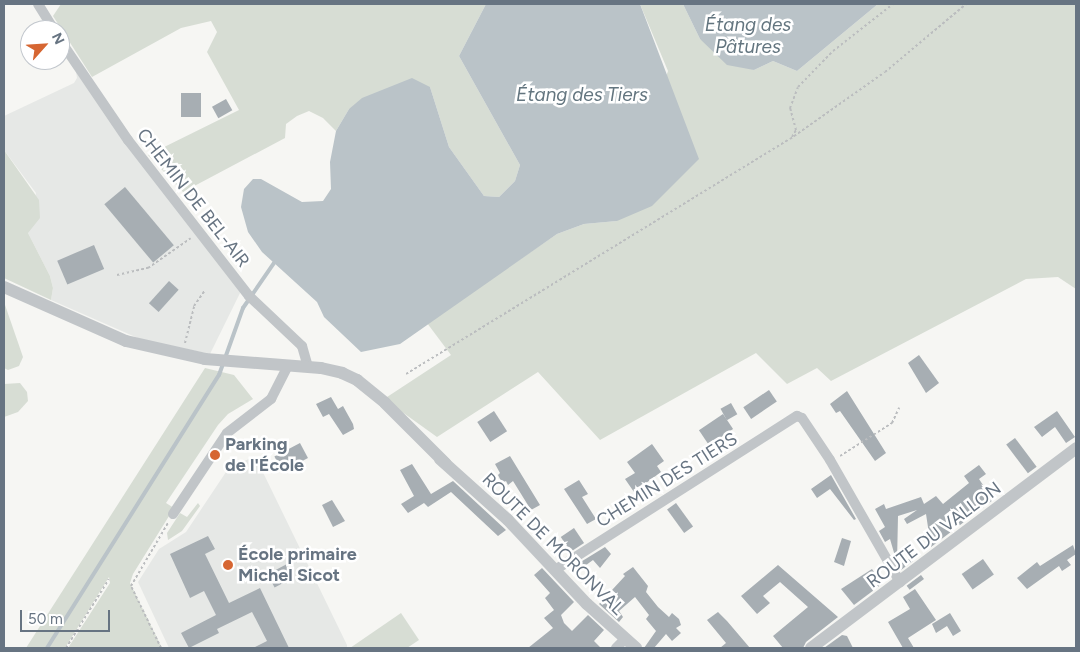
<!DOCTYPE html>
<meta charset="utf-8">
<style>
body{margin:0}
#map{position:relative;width:1080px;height:652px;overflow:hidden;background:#f6f6f3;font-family:Figtree,sans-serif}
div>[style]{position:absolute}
.built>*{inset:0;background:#e6e8e6}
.green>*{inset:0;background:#d7ddd4}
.water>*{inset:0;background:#bac3c8}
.stream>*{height:4px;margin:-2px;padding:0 2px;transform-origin:2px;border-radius:2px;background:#bac3c8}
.building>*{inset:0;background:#a7aeb3;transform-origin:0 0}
.path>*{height:2px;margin-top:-1px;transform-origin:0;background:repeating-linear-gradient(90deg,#bbbdbf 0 2.5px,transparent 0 5px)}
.minor>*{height:10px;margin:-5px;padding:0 5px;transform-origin:5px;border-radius:5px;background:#c1c5c8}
.tertiary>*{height:12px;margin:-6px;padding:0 6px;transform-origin:6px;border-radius:6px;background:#c1c5c8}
.dots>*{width:14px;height:14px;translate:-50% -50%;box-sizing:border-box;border:2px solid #fff;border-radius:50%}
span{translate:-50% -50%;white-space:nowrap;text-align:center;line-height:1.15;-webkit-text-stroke:5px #fff;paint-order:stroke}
.street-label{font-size:18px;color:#677482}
.poi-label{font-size:18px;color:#677482;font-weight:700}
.left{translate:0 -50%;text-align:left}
.water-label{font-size:19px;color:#63757f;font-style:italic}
.frame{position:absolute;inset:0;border:5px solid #677482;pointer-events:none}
.north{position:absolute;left:20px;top:20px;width:50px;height:50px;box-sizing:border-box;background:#fff;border:1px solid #c2c7cd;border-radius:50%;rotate:64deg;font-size:14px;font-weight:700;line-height:20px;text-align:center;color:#677482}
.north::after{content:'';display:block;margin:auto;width:18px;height:22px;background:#d66632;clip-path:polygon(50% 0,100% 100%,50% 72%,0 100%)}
.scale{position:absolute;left:20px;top:610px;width:90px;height:22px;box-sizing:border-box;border:2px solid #677482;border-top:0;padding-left:6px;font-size:15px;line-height:18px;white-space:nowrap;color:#677482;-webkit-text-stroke:4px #fff;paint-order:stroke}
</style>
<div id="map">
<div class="built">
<div style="clip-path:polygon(76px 72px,122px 138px,241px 291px,210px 354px,140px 339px,51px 300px,53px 288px,50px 276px,28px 233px,36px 193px,4px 150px,4px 116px,74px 83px,77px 78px)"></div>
<div style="clip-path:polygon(255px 456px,347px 645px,347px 648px,169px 648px,138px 582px,159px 549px,186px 532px,228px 469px)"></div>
</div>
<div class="green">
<div style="clip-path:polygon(61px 4px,486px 4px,459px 56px,520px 165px,515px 181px,499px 197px,484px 196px,449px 147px,430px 87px,349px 109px,336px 131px,323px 118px,309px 111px,297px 116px,286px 124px,285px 138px,183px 192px,148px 155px,239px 110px,207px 52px,217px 32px,211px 21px,181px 28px,92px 77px,53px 16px)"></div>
<div style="clip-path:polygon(640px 4px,683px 4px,700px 39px,754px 70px,773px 61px,797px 71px,878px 4px,1076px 4px,1076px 289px,1058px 277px,1026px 279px,831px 381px,817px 368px,787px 384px,756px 353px,600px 440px,538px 372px,437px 437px,384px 399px,451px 355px,427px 323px,557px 234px,584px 224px,617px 221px,668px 71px)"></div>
<div style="clip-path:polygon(4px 150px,39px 200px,40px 218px,28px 233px,50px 276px,53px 288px,51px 300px,4px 278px)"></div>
<div style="clip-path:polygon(4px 302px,23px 357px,19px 366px,8px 370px,4px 368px)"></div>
<div style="clip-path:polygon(205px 368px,234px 375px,253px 399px,228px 414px,218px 425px,166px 503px,174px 508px,133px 574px,130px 583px,162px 648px,68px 648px,110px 583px,109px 577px,65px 648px,26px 648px)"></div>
<div style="clip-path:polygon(20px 383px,27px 392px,28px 401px,18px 412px,4px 417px,4px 384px)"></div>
<div style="clip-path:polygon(198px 503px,200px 506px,182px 531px,168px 540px,167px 533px,180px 513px,187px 517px)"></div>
<div style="clip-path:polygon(401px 613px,419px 640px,407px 648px,350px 648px)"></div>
</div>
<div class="water">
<div style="clip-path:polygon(486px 4px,640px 4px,699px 159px,652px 206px,617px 221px,584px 224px,557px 234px,400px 344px,361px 352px,324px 317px,317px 302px,262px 252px,248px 232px,241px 207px,244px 189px,253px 179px,261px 179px,302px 202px,323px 201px,331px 189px,330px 162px,336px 131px,349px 109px,362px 98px,412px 78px,430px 87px,449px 147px,484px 196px,499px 197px,515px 181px,520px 165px,459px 56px)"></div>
<div style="clip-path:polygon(683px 4px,878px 4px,797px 71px,773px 61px,754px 70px,727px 65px,700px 39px)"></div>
</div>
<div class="stream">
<div style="left:47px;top:648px;width:323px;rotate:-57.8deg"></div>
<div style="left:219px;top:375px;width:71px;rotate:-70.3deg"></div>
<div style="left:243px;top:308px;width:55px;rotate:-55.4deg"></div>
</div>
<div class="building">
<div style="left:181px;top:93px;width:20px;height:24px"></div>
<div style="left:226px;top:99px;width:13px;height:16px;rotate:61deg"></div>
<div style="left:125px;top:187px;width:76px;height:27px;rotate:50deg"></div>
<div style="left:94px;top:245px;width:26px;height:40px;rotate:67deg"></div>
<div style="left:169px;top:281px;width:13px;height:30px;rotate:42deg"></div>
<div style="clip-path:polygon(919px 355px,939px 383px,926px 393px,908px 363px)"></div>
<div style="left:769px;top:390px;width:14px;height:31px;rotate:56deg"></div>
<div style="clip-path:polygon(847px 391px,886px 453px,875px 461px,840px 411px,836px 413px,830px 404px)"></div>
<div style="clip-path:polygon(331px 397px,338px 409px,343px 406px,353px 424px,354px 429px,343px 435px,329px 414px,323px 417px,316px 404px)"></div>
<div style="left:731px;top:403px;width:13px;height:12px;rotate:61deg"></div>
<div style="left:494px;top:411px;width:24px;height:20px;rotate:57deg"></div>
<div style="clip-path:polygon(1057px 411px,1075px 437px,1066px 443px,1055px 427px,1042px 437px,1034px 427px)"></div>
<div style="left:723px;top:414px;width:18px;height:29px;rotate:56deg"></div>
<div style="left:1015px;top:438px;width:36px;height:11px;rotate:53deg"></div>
<div style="left:300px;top:443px;width:17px;height:29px;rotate:62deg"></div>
<div style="clip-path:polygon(652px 444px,664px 461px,657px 466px,661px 472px,634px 492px,625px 479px,635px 473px,627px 462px)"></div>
<div style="clip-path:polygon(510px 456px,540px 505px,531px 510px,513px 481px,508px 485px,506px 481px,502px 483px,498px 475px,500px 473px,495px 464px)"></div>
<div style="clip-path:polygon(412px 464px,431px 494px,453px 481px,506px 530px,498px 536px,451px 492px,428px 507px,424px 503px,408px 513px,401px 504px,414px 496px,400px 470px)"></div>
<div style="clip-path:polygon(979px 465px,986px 474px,979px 479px,993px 500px,931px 547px,926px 514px,907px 524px,904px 519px,917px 510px,898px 516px,897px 563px,890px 539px,885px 542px,879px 531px,885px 527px,875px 509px,884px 504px,886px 509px,921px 497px,924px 504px,936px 496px,943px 504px,969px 483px,964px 476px)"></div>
<div style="clip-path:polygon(831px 475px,856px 519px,854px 520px,830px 489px,817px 498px,811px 489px)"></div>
<div style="clip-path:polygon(579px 480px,588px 494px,582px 497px,596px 519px,587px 524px,564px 489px)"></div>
<div style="clip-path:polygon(332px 500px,345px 521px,333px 527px,322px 505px)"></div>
<div style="left:676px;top:503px;width:29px;height:11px;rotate:54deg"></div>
<div style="left:574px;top:528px;width:18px;height:16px;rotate:56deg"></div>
<div style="clip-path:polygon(208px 536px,215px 549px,205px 554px,229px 603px,260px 588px,289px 648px,253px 648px,267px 641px,252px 612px,217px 629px,219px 633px,189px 648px,181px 633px,216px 615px,204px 591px,190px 598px,170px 554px)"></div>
<div style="clip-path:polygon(842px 538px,851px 541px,844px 566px,834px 562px)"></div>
<div style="clip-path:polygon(1073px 545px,1076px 554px,1067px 560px,1071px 565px,1062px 571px,1059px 566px,1027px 589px,1017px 578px,1037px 562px,1040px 566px)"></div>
<div style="clip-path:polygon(605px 547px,611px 554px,600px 568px,593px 560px,582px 568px,579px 563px)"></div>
<div style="clip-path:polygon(911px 558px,913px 561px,901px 570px,898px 565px)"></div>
<div style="left:983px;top:559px;width:19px;height:26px;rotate:55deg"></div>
<div style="left:287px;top:564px;width:15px;height:22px;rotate:62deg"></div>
<div style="clip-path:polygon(778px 565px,838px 617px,806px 642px,803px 648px,783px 648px,773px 636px,808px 607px,780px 582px,763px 596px,770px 603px,757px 614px,741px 596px)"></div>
<div style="clip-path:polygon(633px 567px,648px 586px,646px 592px,658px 607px,669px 617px,672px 613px,679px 619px,681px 625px,676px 628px,681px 633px,672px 641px,666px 634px,654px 648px,644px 648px,656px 631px,646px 619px,649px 615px,635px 597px,619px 611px,623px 617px,619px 622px,599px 604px,625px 576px,623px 574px)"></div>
<div style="clip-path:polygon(542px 568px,574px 602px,561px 615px,564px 623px,572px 631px,588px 615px,604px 630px,594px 641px,601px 648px,528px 648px,553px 628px,544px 618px,554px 610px,545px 598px,550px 593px,534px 575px)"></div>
<div style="clip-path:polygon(872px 569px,882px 584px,854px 605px,841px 589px)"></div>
<div style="left:921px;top:575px;width:5px;height:18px;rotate:53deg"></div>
<div style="clip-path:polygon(915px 589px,936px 620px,908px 638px,914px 648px,903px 648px,888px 622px,910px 609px,903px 597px)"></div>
<div style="clip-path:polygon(718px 612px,727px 621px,750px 648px,720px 648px,726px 643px,707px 620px)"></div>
<div style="clip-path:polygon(950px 613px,961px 631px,953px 636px,947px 626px,936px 633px,932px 624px)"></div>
<div style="clip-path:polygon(842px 635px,847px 636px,853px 648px,824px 648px)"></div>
</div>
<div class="path">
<div style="left:792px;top:137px;width:8px;rotate:-60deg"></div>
<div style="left:796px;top:130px;width:23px;rotate:-105deg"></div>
<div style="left:790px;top:108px;width:22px;rotate:-69deg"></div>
<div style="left:798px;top:87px;width:50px;rotate:-45.8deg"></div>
<div style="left:833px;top:51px;width:76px;rotate:-38.1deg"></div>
<div style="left:117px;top:275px;width:32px;rotate:-13deg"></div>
<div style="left:148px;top:268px;width:52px;rotate:-34.9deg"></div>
<div style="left:185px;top:343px;width:38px;rotate:-76deg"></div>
<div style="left:194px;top:306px;width:19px;rotate:-55deg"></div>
<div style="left:406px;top:374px;width:450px;rotate:-31.5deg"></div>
<div style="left:790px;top:139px;width:116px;rotate:-35.2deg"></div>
<div style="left:885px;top:72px;width:106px;rotate:-40deg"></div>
<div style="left:840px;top:456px;width:62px;rotate:-32.4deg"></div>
<div style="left:892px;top:423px;width:17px;rotate:-65deg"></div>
<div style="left:66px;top:648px;width:81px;rotate:-58.1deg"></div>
<div style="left:161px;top:648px;width:69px;rotate:-115.8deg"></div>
<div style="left:131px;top:586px;width:73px;rotate:-59.6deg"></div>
</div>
<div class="minor">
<div style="left:38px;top:4px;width:31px;rotate:58deg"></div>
<div style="left:60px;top:40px;width:121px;rotate:55.8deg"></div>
<div style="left:128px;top:140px;width:197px;rotate:52.2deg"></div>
<div style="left:249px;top:296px;width:73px;rotate:43.3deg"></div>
<div style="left:302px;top:346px;width:22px;rotate:74deg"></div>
<div style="left:173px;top:514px;width:97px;rotate:-56.3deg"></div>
<div style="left:227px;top:433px;width:56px;rotate:-37.7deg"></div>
<div style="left:271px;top:399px;width:37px;rotate:-63deg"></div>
<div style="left:555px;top:570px;width:287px;rotate:-32.5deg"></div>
<div style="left:797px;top:416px;width:5px;rotate:22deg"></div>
<div style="left:802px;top:418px;width:50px;rotate:56.3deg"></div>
<div style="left:830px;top:460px;width:141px;rotate:60.2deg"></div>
<div style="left:616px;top:648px;width:13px;rotate:-45deg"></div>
</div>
<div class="tertiary">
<div style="left:4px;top:287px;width:133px;rotate:23.9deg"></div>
<div style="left:126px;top:341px;width:81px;rotate:12.8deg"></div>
<div style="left:205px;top:359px;width:116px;rotate:4.4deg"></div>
<div style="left:321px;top:368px;width:22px;rotate:13deg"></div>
<div style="left:342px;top:373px;width:17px;rotate:25deg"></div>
<div style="left:357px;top:380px;width:36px;rotate:39deg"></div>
<div style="left:385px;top:403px;width:86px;rotate:45deg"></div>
<div style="left:440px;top:459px;width:91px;rotate:41.9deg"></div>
<div style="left:508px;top:520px;width:115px;rotate:46.8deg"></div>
<div style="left:587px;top:604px;width:66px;rotate:41.9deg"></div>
<div style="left:811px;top:648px;width:332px;rotate:-37deg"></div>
</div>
<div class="dots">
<div style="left:215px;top:455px;background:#d66632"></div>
<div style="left:228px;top:565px;background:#d66632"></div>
</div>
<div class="street-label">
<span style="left:193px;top:198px;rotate:52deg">CHEMIN DE BEL-AIR</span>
<span style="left:667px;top:480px;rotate:-32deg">CHEMIN DES TIERS</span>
<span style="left:934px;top:535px;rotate:-37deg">ROUTE DU VALLON</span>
<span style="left:553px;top:544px;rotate:45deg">ROUTE DE MORONVAL</span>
</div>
<div class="poi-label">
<span class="left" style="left:225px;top:455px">Parking<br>de l'École</span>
<span class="left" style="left:238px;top:565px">École primaire<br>Michel Sicot</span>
</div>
<div class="water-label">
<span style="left:748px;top:36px">Étang des<br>Pâtures</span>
<span style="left:582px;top:95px">Étang des Tiers</span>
</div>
<div class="frame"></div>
<div class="north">N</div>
<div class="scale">50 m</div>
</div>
